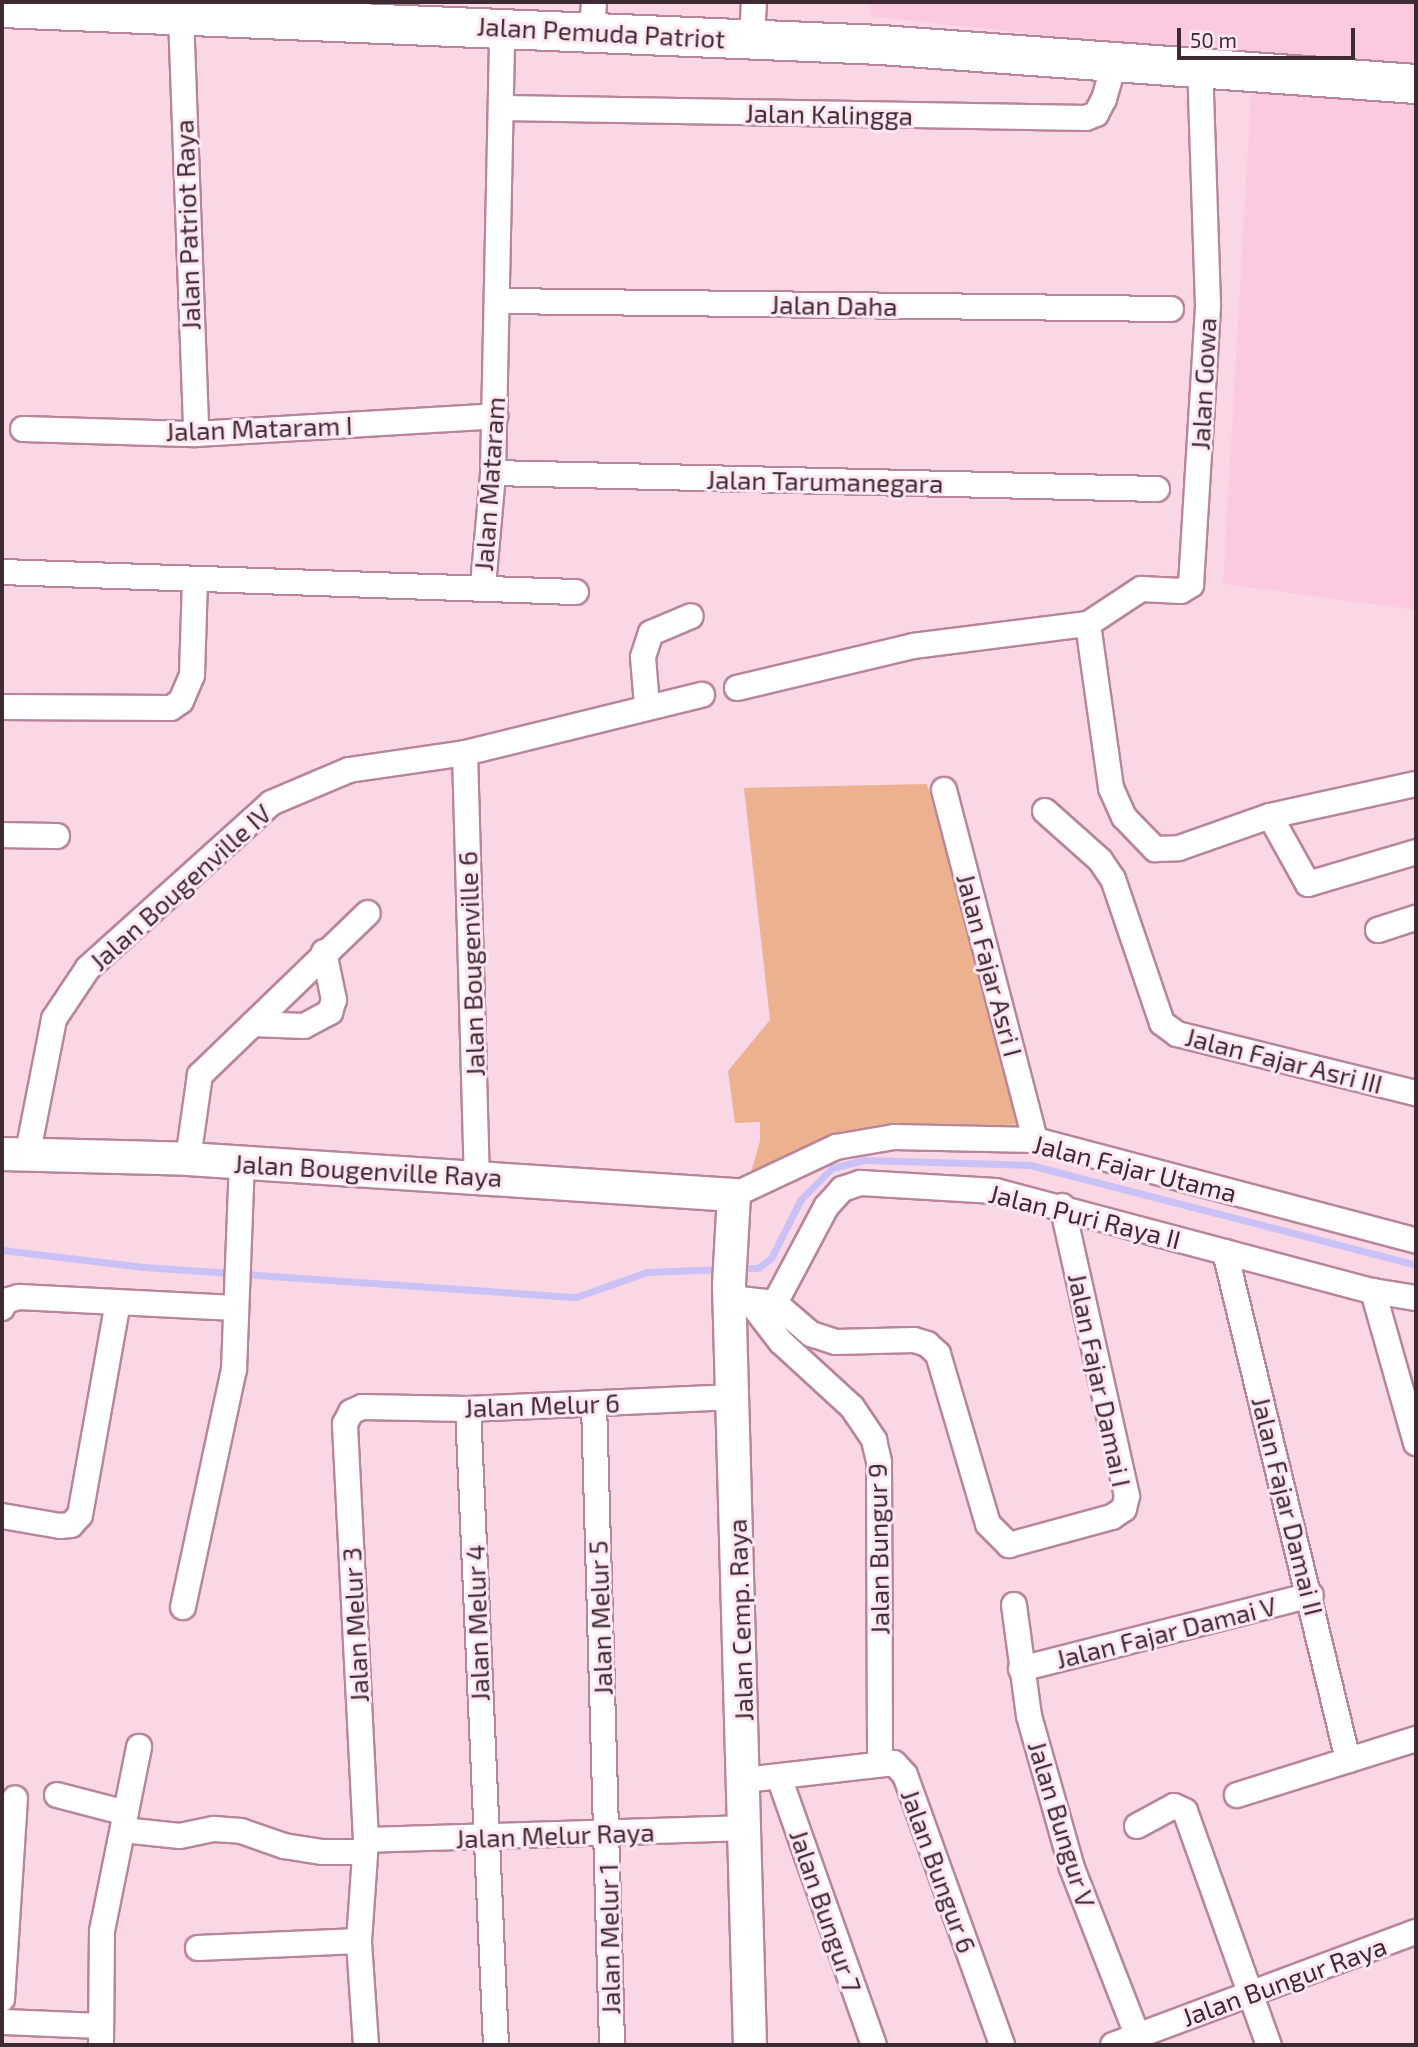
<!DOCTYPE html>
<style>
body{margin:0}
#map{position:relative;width:1418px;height:2047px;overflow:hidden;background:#f9d7e4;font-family:"Exo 2",sans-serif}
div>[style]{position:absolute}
.built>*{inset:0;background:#fccade}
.green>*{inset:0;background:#ecb18e}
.stream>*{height:7px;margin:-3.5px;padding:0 3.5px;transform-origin:3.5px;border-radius:3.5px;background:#cac1f6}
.roads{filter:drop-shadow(2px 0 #b8859a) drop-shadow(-2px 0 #b8859a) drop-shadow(0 2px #b8859a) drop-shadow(0 -2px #b8859a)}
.minor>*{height:24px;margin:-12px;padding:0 12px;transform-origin:12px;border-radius:12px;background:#fff}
.tertiary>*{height:32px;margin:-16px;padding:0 16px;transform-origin:16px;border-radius:16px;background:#fff}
.primary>*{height:38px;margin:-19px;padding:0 19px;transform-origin:19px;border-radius:19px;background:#fff}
span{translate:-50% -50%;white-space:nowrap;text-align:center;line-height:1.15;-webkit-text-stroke:6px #ffe8f1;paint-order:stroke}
.street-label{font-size:26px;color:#3e2a32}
.frame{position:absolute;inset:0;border:4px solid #3e2a32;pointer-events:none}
.scale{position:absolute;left:1177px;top:28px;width:178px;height:32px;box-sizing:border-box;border:4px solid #3e2a32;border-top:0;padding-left:9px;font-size:21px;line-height:24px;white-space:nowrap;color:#3e2a32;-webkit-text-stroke:5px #ffe8f1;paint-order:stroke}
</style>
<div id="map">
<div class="built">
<div style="clip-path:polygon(871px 2px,1416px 2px,1416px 610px,1223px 584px,1253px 59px,870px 16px)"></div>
</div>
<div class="green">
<div style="clip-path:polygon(927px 784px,1022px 1124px,847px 1132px,750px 1176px,760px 1141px,760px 1122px,735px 1123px,728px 1071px,770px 1020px,744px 788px)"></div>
</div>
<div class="stream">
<div style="left:2px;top:1250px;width:143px;rotate:6.8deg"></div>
<div style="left:144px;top:1267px;width:433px;rotate:4deg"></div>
<div style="left:576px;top:1297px;width:75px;rotate:-19.4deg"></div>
<div style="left:647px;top:1272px;width:76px;rotate:-2.3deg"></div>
<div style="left:738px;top:1268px;width:20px"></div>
<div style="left:758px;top:1268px;width:16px;rotate:-38deg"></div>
<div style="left:771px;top:1258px;width:66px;rotate:-63deg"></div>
<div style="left:801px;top:1199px;width:44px;rotate:-45deg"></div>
<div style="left:832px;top:1168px;width:33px;rotate:-14deg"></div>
<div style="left:864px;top:1160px;width:166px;rotate:1.7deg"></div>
<div style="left:1030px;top:1165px;width:399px;rotate:14.5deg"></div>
</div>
<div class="roads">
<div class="minor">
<div style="left:181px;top:16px;width:418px;rotate:87.9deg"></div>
<div style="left:592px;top:31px;width:29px;rotate:-86deg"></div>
<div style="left:752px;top:39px;width:37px;rotate:-87deg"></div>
<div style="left:503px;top:108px;width:583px;rotate:0.98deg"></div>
<div style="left:1086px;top:118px;width:11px;rotate:-22deg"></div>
<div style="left:1096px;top:114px;width:17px;rotate:-62deg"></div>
<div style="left:1104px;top:99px;width:40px;rotate:-74deg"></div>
<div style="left:497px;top:301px;width:674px;rotate:0.68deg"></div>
<div style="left:23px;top:429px;width:173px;rotate:1.7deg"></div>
<div style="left:196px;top:434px;width:300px;rotate:-3.4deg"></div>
<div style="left:493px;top:473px;width:664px;rotate:1.38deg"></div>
<div style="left:2px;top:572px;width:574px;rotate:2deg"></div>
<div style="left:483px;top:586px;width:113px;rotate:-84.9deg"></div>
<div style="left:493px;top:473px;width:446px;rotate:-88.8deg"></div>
<div style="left:1088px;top:624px;width:166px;rotate:82deg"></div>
<div style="left:1111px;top:788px;width:32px;rotate:66deg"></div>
<div style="left:1124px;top:817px;width:45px;rotate:45.9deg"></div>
<div style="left:1155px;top:849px;width:24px;rotate:-2deg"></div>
<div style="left:1179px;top:848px;width:96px;rotate:-19.4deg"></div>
<div style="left:1270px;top:816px;width:149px;rotate:-12.4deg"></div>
<div style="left:737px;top:688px;width:181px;rotate:-13.4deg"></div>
<div style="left:913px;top:646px;width:176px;rotate:-7.2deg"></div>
<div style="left:1088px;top:624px;width:64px;rotate:-33.4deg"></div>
<div style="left:1141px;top:589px;width:40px;rotate:2.9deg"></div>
<div style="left:1181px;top:591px;width:12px;rotate:-31deg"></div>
<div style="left:1191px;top:585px;width:281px;rotate:-86.5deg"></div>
<div style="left:1208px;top:305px;width:238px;rotate:-91.9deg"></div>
<div style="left:647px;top:705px;width:48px;rotate:-94.8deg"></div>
<div style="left:643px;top:657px;width:25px;rotate:-72deg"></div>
<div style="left:651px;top:633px;width:43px;rotate:-23deg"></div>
<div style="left:2px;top:707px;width:169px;rotate:0.3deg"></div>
<div style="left:171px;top:708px;width:12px;rotate:-35deg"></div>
<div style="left:181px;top:701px;width:28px;rotate:-67deg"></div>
<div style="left:192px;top:675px;width:95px;rotate:-88.2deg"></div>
<div style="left:465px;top:753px;width:422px;rotate:88.4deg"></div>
<div style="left:944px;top:790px;width:362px;rotate:75.4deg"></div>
<div style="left:1045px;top:811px;width:74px;rotate:41.7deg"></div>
<div style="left:1100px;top:860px;width:23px;rotate:56deg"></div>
<div style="left:1113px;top:879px;width:152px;rotate:71.2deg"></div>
<div style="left:1162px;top:1023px;width:19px;rotate:36deg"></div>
<div style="left:1177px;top:1034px;width:246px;rotate:13.9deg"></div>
<div style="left:1270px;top:816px;width:78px;rotate:60.8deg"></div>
<div style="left:1308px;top:884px;width:113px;rotate:-16.5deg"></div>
<div style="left:2px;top:835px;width:55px;rotate:1deg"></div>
<div style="left:1378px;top:930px;width:40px;rotate:-18deg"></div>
<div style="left:253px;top:1024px;width:51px;rotate:2.2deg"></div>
<div style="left:304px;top:1026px;width:30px;rotate:-28deg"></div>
<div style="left:330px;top:1012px;width:13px;rotate:-72deg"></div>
<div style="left:334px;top:1000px;width:49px;rotate:-101.8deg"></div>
<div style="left:27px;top:1157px;width:141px;rotate:-78.9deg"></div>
<div style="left:54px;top:1019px;width:61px;rotate:-56.3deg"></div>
<div style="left:88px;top:968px;width:246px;rotate:-42deg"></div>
<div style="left:271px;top:803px;width:85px;rotate:-22.9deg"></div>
<div style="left:349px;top:770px;width:117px;rotate:-8.3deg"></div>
<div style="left:465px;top:753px;width:244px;rotate:-13.8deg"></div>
<div style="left:188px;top:1159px;width:85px;rotate:-81.9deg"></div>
<div style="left:200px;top:1075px;width:233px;rotate:-44deg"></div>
<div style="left:734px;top:1195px;width:113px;rotate:-25.2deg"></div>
<div style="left:836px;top:1147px;width:59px;rotate:-9.8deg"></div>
<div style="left:894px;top:1137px;width:141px;rotate:1.2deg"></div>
<div style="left:1035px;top:1140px;width:394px;rotate:14.8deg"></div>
<div style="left:1225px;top:1252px;width:523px;rotate:76.39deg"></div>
<div style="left:1373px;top:1291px;width:158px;rotate:74.2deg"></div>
<div style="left:731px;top:1298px;width:44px;rotate:6.5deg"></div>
<div style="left:775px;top:1303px;width:109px;rotate:-62deg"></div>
<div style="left:826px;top:1207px;width:24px;rotate:-48deg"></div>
<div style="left:842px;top:1189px;width:19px;rotate:-18deg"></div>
<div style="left:860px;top:1183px;width:136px;rotate:3.4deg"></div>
<div style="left:996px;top:1191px;width:390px;rotate:14.9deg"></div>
<div style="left:1373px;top:1291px;width:44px;rotate:9.2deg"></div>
<div style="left:750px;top:1302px;width:51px;rotate:52.2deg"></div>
<div style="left:781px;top:1342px;width:96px;rotate:42.5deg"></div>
<div style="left:852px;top:1407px;width:40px;rotate:56deg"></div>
<div style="left:874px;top:1440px;width:23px;rotate:77deg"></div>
<div style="left:879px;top:1462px;width:299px;rotate:89.8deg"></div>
<div style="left:775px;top:1303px;width:48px;rotate:40.7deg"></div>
<div style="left:811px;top:1334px;width:26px;rotate:18deg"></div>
<div style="left:836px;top:1342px;width:78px;rotate:-1.5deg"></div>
<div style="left:914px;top:1340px;width:14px;rotate:17deg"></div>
<div style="left:927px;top:1344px;width:15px;rotate:42deg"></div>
<div style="left:938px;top:1354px;width:177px;rotate:73.6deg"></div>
<div style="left:988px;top:1524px;width:30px;rotate:45deg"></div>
<div style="left:1009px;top:1545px;width:107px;rotate:-15.2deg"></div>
<div style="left:1112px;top:1517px;width:14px;rotate:-34deg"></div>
<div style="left:1124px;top:1509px;width:13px;rotate:-77deg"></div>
<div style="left:1127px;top:1496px;width:297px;rotate:-102.6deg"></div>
<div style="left:2px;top:1308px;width:8px;rotate:-67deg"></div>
<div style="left:5px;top:1301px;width:15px;rotate:-16deg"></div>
<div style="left:19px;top:1297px;width:216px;rotate:2.9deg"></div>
<div style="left:594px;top:1403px;width:642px;rotate:88.39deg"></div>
<div style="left:468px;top:1409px;width:637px;rotate:87.48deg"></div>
<div style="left:2px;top:1516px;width:59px;rotate:9.8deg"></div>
<div style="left:60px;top:1526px;width:11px;rotate:-5deg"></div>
<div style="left:71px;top:1525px;width:13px;rotate:-48deg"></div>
<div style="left:80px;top:1515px;width:216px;rotate:-79.9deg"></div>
<div style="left:1014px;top:1605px;width:112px;rotate:82.3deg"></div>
<div style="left:1029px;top:1716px;width:158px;rotate:74.2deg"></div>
<div style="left:1072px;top:1868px;width:190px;rotate:68.7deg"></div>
<div style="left:183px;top:1607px;width:243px;rotate:-77.9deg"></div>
<div style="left:234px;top:1369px;width:207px;rotate:-87.8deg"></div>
<div style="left:1021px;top:1669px;width:299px;rotate:-14.3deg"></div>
<div style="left:779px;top:1777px;width:284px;rotate:70.5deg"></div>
<div style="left:745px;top:1780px;width:150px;rotate:-6.5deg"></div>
<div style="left:894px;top:1763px;width:16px;rotate:47deg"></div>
<div style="left:905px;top:1775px;width:287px;rotate:70.2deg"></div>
<div style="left:57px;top:1795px;width:71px;rotate:14.6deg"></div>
<div style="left:1237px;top:1795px;width:188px;rotate:-17.4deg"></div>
<div style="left:1137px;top:1826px;width:42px;rotate:-28.4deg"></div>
<div style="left:1174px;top:1806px;width:12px;rotate:24deg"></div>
<div style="left:1185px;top:1811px;width:249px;rotate:70.3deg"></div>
<div style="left:123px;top:1830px;width:57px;rotate:6deg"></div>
<div style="left:180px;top:1836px;width:35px;rotate:-12deg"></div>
<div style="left:214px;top:1829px;width:27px;rotate:4deg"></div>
<div style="left:241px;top:1831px;width:46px;rotate:19.2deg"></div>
<div style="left:284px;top:1846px;width:39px;rotate:9deg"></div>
<div style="left:323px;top:1852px;width:42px"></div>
<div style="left:366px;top:1840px;width:378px;rotate:-1.8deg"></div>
<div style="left:198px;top:1948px;width:161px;rotate:-2.5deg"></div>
<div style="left:2px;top:1999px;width:201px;rotate:-86.3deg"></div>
<div style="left:2px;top:2022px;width:98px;rotate:2.3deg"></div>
<div style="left:101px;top:2045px;width:114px;rotate:-89.5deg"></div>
<div style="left:102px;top:1931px;width:188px;rotate:-78.6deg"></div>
<div style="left:366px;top:2045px;width:104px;rotate:-93.9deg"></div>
<div style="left:359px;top:1941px;width:101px;rotate:-86deg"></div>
<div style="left:366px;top:1840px;width:417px;rotate:-92.9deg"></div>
<div style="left:345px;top:1424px;width:13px;rotate:-63deg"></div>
<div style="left:351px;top:1412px;width:12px;rotate:-24deg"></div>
<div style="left:362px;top:1407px;width:106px;rotate:1.1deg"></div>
<div style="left:468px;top:1409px;width:266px;rotate:-2.6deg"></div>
<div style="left:1113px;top:2045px;width:323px;rotate:-20.5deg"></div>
</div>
<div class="tertiary">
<div style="left:2px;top:1154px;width:186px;rotate:1.5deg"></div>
<div style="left:188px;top:1159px;width:547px;rotate:3.77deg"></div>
<div style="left:734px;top:1195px;width:90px;rotate:93.2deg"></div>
<div style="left:729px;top:1285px;width:760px;rotate:88.42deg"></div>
</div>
<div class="primary">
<div style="left:2px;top:8px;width:880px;rotate:2.41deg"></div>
<div style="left:881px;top:45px;width:536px;rotate:4.17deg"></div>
</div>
</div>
<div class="street-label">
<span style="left:601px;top:32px;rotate:3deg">Jalan Pemuda Patriot</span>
<span style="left:829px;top:114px;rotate:1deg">Jalan Kalingga</span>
<span style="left:187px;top:225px;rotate:-92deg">Jalan Patriot Raya</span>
<span style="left:834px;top:305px;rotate:1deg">Jalan Daha</span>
<span style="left:1203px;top:384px;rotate:-87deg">Jalan Gowa</span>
<span style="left:259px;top:428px;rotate:-2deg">Jalan Mataram I</span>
<span style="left:825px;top:481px;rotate:1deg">Jalan Tarumanegara</span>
<span style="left:489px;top:484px;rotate:-86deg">Jalan Mataram</span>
<span style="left:180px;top:887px;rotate:-42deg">Jalan Bougenville IV</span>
<span style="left:471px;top:964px;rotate:-92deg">Jalan Bougenville 6</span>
<span style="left:990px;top:965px;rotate:75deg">Jalan Fajar Asri I</span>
<span style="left:1284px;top:1060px;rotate:14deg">Jalan Fajar Asri III</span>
<span style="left:1135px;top:1168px;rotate:14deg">Jalan Fajar Utama</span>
<span style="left:368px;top:1170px;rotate:3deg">Jalan Bougenville Raya</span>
<span style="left:1085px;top:1216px;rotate:14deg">Jalan Puri Raya II</span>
<span style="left:1100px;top:1380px;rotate:78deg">Jalan Fajar Damai I</span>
<span style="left:542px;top:1405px;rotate:-2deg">Jalan Melur 6</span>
<span style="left:1288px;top:1506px;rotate:76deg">Jalan Fajar Damai II</span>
<span style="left:878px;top:1549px;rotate:-91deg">Jalan Bungur 9</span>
<span style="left:600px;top:1618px;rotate:-92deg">Jalan Melur 5</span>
<span style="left:740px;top:1620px;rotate:-92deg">Jalan Cemp. Raya</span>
<span style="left:477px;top:1623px;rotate:-92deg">Jalan Melur 4</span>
<span style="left:355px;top:1625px;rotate:-93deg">Jalan Melur 3</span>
<span style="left:1166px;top:1632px;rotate:-14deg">Jalan Fajar Damai V</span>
<span style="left:1062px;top:1824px;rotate:73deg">Jalan Bungur V</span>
<span style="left:555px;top:1835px;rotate:-2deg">Jalan Melur Raya</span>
<span style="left:939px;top:1871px;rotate:70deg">Jalan Bungur 6</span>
<span style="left:826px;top:1911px;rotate:71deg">Jalan Bungur 7</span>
<span style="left:609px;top:1939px;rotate:-91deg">Jalan Melur 1</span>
<span style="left:1284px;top:1981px;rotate:-20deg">Jalan Bungur Raya</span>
</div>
<div class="frame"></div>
<div class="scale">50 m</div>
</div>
